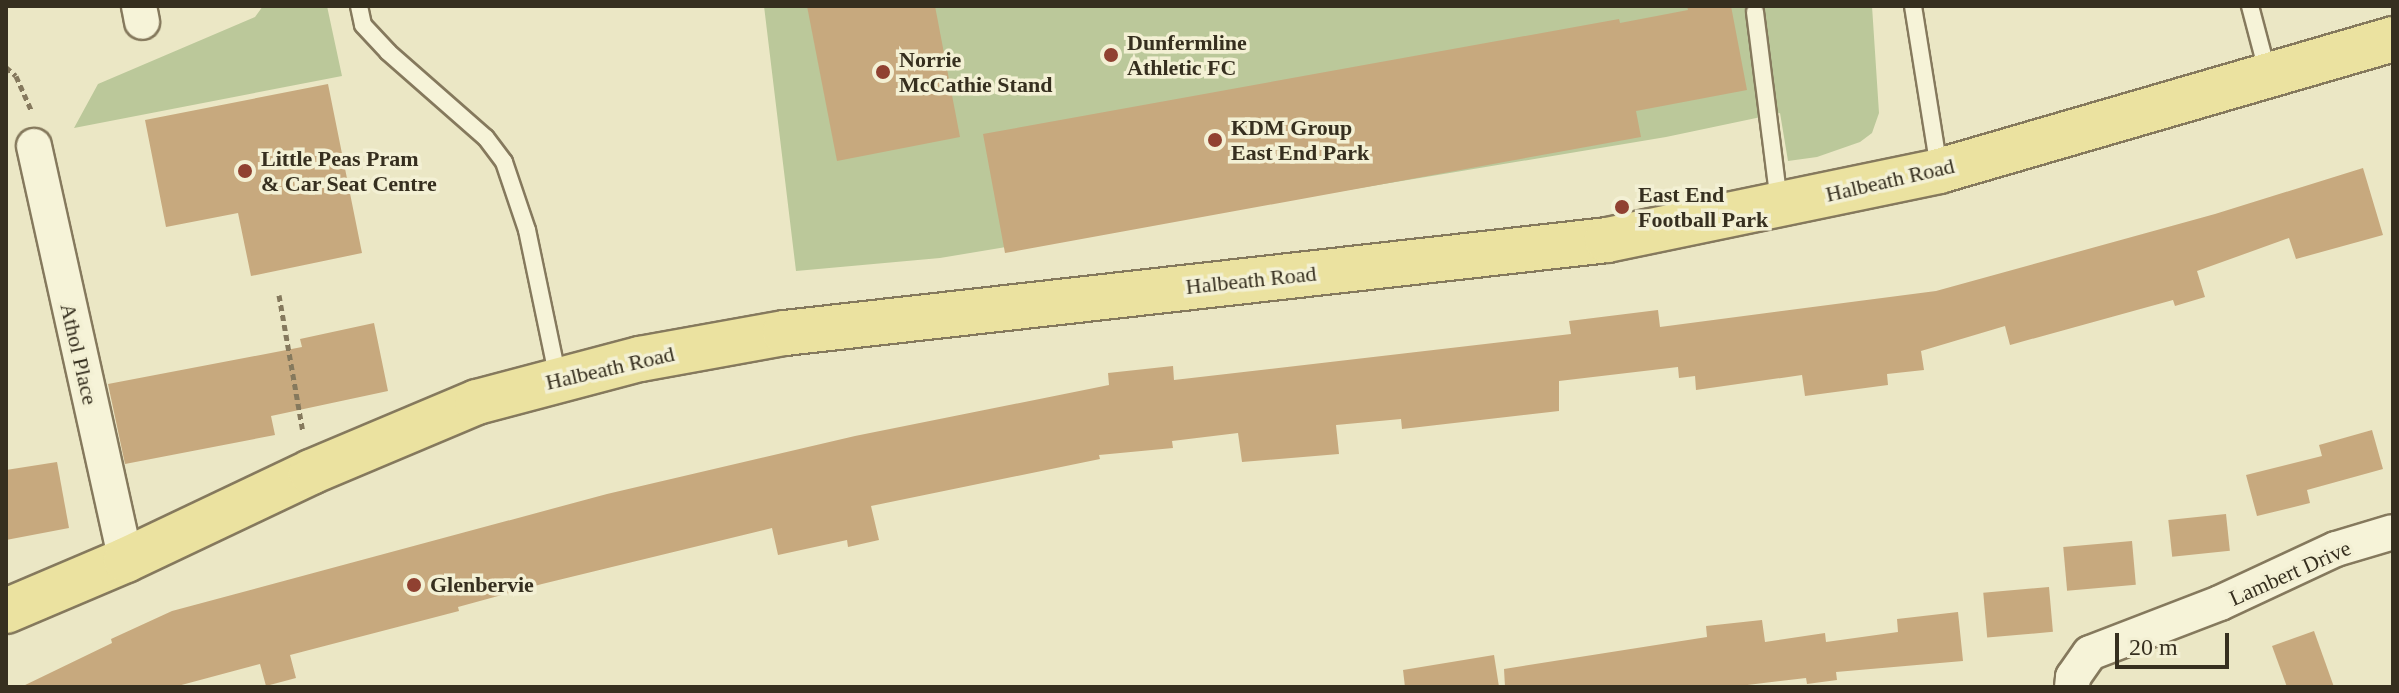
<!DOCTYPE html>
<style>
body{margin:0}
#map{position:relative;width:2399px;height:693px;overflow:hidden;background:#ebe7c5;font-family:"Times New Roman",serif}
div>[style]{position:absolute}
.green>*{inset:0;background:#bbc89a}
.building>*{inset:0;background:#c7a97e;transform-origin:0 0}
.path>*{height:5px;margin-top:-2.5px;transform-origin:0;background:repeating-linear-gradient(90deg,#85795d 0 6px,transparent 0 10px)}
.roads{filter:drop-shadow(2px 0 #85795d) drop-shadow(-2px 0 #85795d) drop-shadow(0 2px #85795d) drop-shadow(0 -2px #85795d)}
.service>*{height:16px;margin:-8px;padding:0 8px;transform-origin:8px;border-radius:8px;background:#f6f3d8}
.minor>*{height:34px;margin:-17px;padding:0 17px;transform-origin:17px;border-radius:17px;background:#f6f3d8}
.primary>*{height:44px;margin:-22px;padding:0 22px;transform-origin:22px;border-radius:22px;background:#ebe2a0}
.dots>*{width:22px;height:22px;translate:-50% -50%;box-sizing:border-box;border:4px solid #f3f0d4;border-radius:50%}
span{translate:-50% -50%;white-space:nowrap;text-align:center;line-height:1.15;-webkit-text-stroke:7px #f3f0d4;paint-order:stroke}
.poi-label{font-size:22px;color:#362f1f;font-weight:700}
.left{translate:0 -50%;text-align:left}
.street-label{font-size:22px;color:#362f1f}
.frame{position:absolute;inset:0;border:8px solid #362f1f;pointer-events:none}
.scale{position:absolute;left:2115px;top:633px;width:114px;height:36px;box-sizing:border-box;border:4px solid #362f1f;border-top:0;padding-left:10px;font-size:24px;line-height:28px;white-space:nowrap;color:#362f1f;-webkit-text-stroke:6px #f3f0d4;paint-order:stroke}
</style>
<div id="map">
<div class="green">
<div style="clip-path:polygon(263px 6px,327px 6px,342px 76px,74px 128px,98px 84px,255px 17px)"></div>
<div style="clip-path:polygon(764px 6px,1872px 6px,1879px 113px,1872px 133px,1860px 142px,1817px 157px,1788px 161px,1780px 113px,1666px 137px,940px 258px,796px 271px)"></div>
</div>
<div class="building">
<div style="clip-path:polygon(807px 6px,935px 6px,960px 137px,837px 161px)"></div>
<div style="clip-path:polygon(1687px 6px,1731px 6px,1747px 90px,1636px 111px,1641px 137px,1005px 253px,983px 134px,1619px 19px,1620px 23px,1688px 10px)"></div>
<div style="clip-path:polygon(328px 84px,362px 253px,251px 276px,238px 213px,166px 227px,145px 120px)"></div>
<div style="clip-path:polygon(2363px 168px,2383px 235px,2296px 259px,2289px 238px,2197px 271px,2205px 297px,2175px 306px,2173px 300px,2010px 345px,2005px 326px,1921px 351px,1924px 370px,1887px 374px,1888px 385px,1805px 396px,1802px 375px,1696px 390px,1695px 376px,1679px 378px,1678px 367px,1559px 381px,1559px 411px,1402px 429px,1401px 419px,1336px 425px,1339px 454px,1242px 462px,1238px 433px,1172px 441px,1173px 448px,1099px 455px,1100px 459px,871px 506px,879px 540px,848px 547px,847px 540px,778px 555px,772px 528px,542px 584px,458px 607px,459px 611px,290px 655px,296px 678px,266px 686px,260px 664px,174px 687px,21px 687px,112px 643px,111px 639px,172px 611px,607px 494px,855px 436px,1109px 385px,1108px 373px,1173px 366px,1174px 380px,1571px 334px,1569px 321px,1658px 310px,1660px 327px,1936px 291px,2215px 214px)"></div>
<div style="clip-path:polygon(374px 323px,388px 391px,271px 416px,275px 435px,125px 464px,108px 384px,302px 347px,300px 339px)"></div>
<div style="clip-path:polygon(2372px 430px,2383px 469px,2307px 490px,2310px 503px,2257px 516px,2246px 475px,2322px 456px,2319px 445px)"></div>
<div style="clip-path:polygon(57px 462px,69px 528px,6px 540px,6px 470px)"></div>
<div style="left:2226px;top:514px;width:37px;height:58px;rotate:84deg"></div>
<div style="left:2132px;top:541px;width:44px;height:69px;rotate:85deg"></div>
<div style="left:2049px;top:587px;width:45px;height:66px;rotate:85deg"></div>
<div style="clip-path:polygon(1958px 612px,1963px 661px,1836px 672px,1837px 680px,1807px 684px,1806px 678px,1731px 687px,1505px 687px,1504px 669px,1707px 637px,1706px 626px,1762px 620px,1765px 642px,1825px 633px,1826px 642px,1898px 632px,1897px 619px)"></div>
<div style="clip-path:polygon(2314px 631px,2334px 687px,2287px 687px,2272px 646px)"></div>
<div style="clip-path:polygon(1494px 655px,1499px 687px,1405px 687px,1403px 670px)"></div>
</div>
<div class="path">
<div style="left:6px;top:67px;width:13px;rotate:42deg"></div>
<div style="left:16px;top:76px;width:37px;rotate:66deg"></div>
<div style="left:279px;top:295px;width:139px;rotate:80.1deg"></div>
</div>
<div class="roads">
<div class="service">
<div style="left:359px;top:6px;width:19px;rotate:78deg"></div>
<div style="left:363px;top:25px;width:37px;rotate:47deg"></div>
<div style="left:388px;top:52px;width:130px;rotate:41.3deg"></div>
<div style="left:486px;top:138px;width:30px;rotate:53deg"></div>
<div style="left:504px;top:162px;width:72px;rotate:71.3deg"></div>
<div style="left:527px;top:230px;width:151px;rotate:78.2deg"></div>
<div style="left:1913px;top:6px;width:165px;rotate:80.9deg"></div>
<div style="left:2250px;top:6px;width:70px;rotate:75.2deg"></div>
<div style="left:1755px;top:12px;width:192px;rotate:82.8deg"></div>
</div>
<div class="minor">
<div style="left:139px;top:6px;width:16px;rotate:79deg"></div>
<div style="left:34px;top:146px;width:424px;rotate:77.5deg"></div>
<div style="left:2072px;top:687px;width:10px;rotate:-84deg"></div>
<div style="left:2073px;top:677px;width:29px;rotate:-55deg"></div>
<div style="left:2090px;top:653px;width:139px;rotate:-21deg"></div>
<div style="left:2220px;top:603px;width:128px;rotate:-25deg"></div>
<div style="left:2336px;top:549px;width:59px;rotate:-16.6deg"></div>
</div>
<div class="primary">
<div style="left:6px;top:611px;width:130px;rotate:-23deg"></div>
<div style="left:126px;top:560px;width:205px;rotate:-25.4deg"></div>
<div style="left:311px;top:472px;width:180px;rotate:-22.9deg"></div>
<div style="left:477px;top:402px;width:169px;rotate:-14.8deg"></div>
<div style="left:640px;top:359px;width:147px;rotate:-10.2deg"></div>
<div style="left:785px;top:333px;width:827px;rotate:-6.45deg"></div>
<div style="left:1607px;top:240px;width:339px;rotate:-11.7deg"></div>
<div style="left:1939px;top:171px;width:473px;rotate:-16.2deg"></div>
</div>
</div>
<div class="dots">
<div style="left:1111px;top:55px;background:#904131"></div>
<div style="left:883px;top:72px;background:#904131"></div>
<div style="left:1215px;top:140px;background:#904131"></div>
<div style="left:245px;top:171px;background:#904131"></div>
<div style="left:1622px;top:207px;background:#904131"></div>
<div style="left:414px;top:585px;background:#904131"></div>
</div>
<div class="poi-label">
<span class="left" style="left:1127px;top:55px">Dunfermline<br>Athletic FC</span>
<span class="left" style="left:899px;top:72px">Norrie<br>McCathie Stand</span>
<span class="left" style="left:1231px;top:140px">KDM Group<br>East End Park</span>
<span class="left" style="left:261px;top:171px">Little Peas Pram<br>&amp; Car Seat Centre</span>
<span class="left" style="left:1638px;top:207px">East End<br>Football Park</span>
<span class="left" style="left:430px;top:585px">Glenbervie</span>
</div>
<div class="street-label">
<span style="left:1890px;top:180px;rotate:-13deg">Halbeath Road</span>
<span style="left:1251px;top:280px;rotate:-6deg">Halbeath Road</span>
<span style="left:79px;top:354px;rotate:77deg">Athol Place</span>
<span style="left:610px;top:368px;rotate:-13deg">Halbeath Road</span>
<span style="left:2290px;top:573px;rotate:-24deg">Lambert Drive</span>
</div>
<div class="frame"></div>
<div class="scale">20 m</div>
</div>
